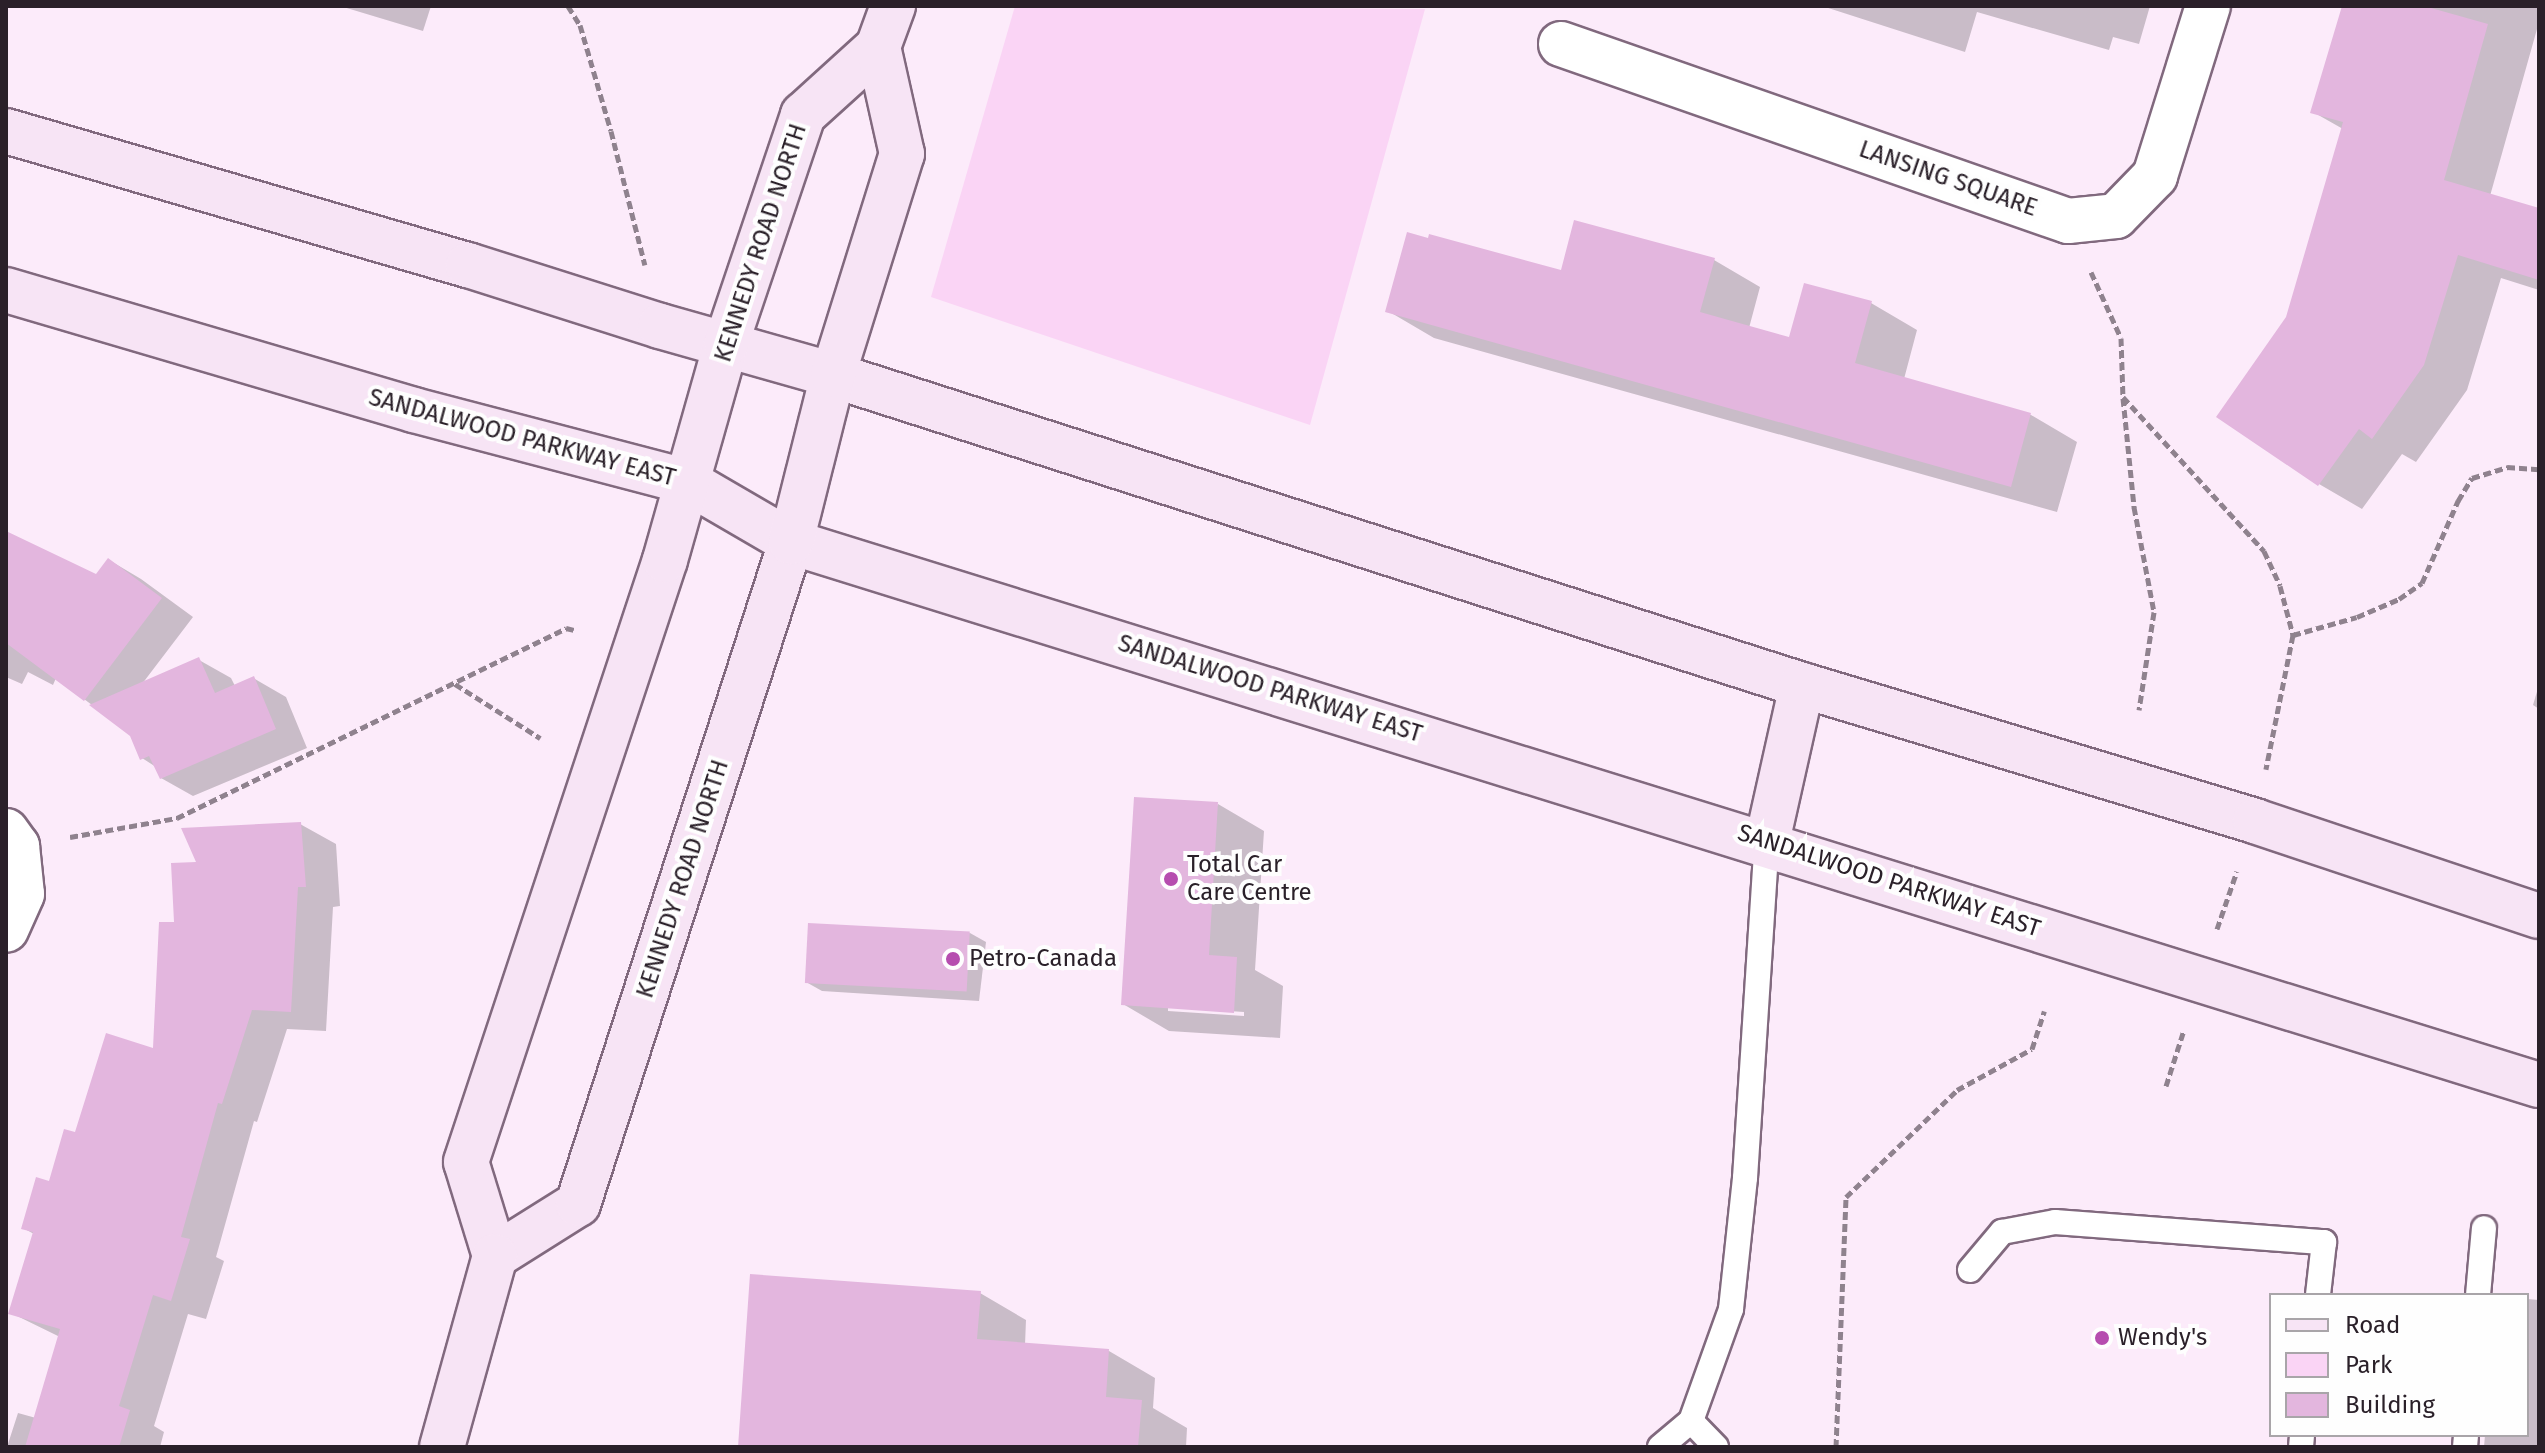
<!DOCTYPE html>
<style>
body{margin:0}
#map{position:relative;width:2545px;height:1453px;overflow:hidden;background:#fcebfa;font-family:"Fira Sans",sans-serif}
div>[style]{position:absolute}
.green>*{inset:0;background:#fad4f5}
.shadow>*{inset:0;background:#0003}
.building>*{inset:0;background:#e3b6de;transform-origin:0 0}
.path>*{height:5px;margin-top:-2.5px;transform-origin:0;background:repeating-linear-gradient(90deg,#8f828e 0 8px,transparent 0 12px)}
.roads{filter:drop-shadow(2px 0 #81697e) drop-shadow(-2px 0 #81697e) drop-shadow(0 2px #81697e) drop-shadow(0 -2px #81697e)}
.service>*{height:24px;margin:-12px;padding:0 12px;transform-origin:12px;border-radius:12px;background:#fff}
.minor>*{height:44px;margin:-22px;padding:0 22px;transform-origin:22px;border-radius:22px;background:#fff}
.secondary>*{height:44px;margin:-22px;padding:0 22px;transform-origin:22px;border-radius:22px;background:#f7e4f5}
.dots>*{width:22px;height:22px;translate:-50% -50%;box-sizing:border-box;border:4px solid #fefefe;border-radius:50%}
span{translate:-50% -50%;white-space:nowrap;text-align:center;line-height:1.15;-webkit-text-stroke:8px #fefefe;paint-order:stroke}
.street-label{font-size:24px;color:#2a2029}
.poi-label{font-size:24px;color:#2a2029}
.left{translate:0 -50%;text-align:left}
.frame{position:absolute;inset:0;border:8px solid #2a2029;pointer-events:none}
.legend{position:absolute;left:2269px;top:1293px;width:260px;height:144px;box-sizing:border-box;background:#fefefe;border:2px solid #a9a5a9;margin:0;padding:10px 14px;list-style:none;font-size:24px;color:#2a2029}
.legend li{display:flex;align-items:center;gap:16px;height:40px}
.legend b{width:40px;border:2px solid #a9a5a9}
</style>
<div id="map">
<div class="green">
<div style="clip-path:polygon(1015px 6px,1425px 9px,1310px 425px,931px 297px)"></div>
</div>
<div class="shadow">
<div style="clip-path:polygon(340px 6px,431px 6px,423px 31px)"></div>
<div style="clip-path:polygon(1822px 6px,2150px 6px,2139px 44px,2113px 37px,2109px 50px,1977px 12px,1965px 52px)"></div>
<div style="clip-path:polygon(2344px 6px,2539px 6px,2539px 22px,2490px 196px,2539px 210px,2539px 290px,2501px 278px,2467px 390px,2416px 462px,2402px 454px,2362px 509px,2319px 484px,2288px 318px,2343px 129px,2313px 112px)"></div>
<div style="clip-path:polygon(1714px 260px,1760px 287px,1749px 328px,1790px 339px,1871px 303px,1917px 330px,1904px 379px,2031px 415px,2077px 442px,2057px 512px,1434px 338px,1388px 311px,1562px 273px)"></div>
<div style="clip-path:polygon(6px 557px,96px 577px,109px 560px,141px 579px,193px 617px,142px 684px,199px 660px,231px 678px,235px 686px,253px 678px,286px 697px,307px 748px,193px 796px,161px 778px,156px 767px,142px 758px,132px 735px,56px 678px,53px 685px,28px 672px,22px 684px,6px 677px)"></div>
<div style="clip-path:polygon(2539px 685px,2539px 709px,2533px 705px)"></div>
<div style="clip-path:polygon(evenodd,1218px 804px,1264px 831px,1255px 970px,1283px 986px,1280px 1038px,1169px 1031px,1123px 1004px,1218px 804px,1168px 1007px,1244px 1012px,1244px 1016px,1168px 1011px,1168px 1007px)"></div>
<div style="clip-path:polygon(300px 824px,336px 844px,340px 906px,333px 907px,326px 1031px,287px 1029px,257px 1122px,254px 1121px,216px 1257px,224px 1261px,206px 1319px,188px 1314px,154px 1426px,164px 1432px,160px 1447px,7px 1447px,18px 1413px,36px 1418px,60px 1337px,11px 1313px,34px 1234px,23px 1228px,76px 1134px,155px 1051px,176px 924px,199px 864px)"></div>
<div style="clip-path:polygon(970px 933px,986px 942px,979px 1001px,822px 991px,806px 982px)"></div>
<div style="clip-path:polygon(980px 1293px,1026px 1320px,1025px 1345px,1109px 1351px,1155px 1378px,1153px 1408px,1187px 1428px,1186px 1447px,740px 1447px)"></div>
<div style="clip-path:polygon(2527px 1299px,2539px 1300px,2539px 1447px,2484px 1447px,2485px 1435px,2527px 1435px)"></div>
</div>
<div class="building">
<div style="clip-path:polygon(2342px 6px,2424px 6px,2488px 24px,2444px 180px,2539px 208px,2539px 280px,2458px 255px,2424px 365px,2372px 439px,2359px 429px,2318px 486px,2216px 417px,2286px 317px,2343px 122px,2310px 113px)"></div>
<div style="clip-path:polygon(1574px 220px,1715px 258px,1700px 312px,1789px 337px,1804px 283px,1872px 301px,1855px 363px,2031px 413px,2011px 487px,1385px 312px,1407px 232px,1428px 238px,1429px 234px,1561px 270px)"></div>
<div style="clip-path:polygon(6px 531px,96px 574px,108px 558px,162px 598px,84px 701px,6px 643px)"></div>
<div style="clip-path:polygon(199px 657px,215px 693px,254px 676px,276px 729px,160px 779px,149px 756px,140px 760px,130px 736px,89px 705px)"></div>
<div style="clip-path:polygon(1134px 797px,1218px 802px,1209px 955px,1237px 957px,1234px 1013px,1121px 1005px)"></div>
<div style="clip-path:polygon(301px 822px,306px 887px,298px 887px,291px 1012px,252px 1010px,222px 1104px,218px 1103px,181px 1237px,190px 1239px,171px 1301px,153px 1295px,119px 1406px,130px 1410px,119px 1447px,25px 1447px,60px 1329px,8px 1314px,33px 1232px,21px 1229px,36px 1177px,49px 1181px,64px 1129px,75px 1132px,106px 1033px,153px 1048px,159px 922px,174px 922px,171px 863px,196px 862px,181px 828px)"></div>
<div style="left:808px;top:923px;width:162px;height:60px;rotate:3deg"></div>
<div style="clip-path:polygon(750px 1274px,981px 1291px,977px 1339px,1109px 1349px,1106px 1397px,1142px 1400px,1138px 1447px,738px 1447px)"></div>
</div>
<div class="path">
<div style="left:568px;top:6px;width:22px;rotate:58deg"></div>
<div style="left:580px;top:25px;width:110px;rotate:73.7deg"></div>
<div style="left:611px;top:131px;width:138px;rotate:75.8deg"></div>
<div style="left:2091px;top:272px;width:72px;rotate:65.6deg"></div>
<div style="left:2121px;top:338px;width:59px;rotate:88.1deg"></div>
<div style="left:2123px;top:397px;width:209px;rotate:47.5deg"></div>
<div style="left:2264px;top:551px;width:38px;rotate:65deg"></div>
<div style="left:2280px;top:586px;width:51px;rotate:75.1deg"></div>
<div style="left:2293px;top:635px;width:137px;rotate:101.4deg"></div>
<div style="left:2123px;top:398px;width:110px;rotate:84.2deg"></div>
<div style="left:2134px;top:507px;width:107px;rotate:79.2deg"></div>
<div style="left:2154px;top:612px;width:99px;rotate:98.7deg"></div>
<div style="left:2293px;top:635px;width:66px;rotate:-15.7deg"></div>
<div style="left:2357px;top:617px;width:46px;rotate:-23.2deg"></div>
<div style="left:2399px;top:599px;width:28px;rotate:-35deg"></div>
<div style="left:2422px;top:583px;width:90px;rotate:-66.3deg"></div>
<div style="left:2458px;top:501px;width:27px;rotate:-59deg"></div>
<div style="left:2472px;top:478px;width:37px;rotate:-17deg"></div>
<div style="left:2507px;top:467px;width:32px;rotate:4deg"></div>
<div style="left:455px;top:684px;width:101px;rotate:32.4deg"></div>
<div style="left:70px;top:837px;width:109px;rotate:-10.1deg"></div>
<div style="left:177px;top:818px;width:433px;rotate:-26deg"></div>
<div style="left:566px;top:628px;width:8px;rotate:14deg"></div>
<div style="left:2217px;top:929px;width:61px;rotate:-71deg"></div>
<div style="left:2166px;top:1086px;width:59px;rotate:-72.2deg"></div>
<div style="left:1836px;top:1447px;width:250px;rotate:-87.7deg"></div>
<div style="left:1846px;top:1197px;width:154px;rotate:-43.9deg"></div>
<div style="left:1957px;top:1090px;width:85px;rotate:-28.7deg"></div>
<div style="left:2032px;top:1049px;width:40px;rotate:-72deg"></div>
</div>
<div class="roads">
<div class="service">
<div style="left:1970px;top:1270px;width:50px;rotate:-49.9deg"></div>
<div style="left:2002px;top:1232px;width:54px;rotate:-10.7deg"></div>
<div style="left:2055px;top:1222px;width:270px;rotate:4.3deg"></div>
<div style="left:2324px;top:1242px;width:53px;rotate:96.5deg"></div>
<div style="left:2478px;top:1295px;width:67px;rotate:-84.9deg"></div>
<div style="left:1691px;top:1421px;width:36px;rotate:46deg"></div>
<div style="left:1660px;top:1447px;width:40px;rotate:-40deg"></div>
<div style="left:1691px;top:1421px;width:119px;rotate:-70.3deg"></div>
<div style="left:1731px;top:1309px;width:132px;rotate:-83.9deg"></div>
<div style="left:1745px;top:1178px;width:337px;rotate:-86.3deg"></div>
<div style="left:2301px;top:1447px;width:12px;rotate:-85deg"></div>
<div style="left:2465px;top:1447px;width:12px;rotate:-85deg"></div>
</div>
<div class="minor">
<div style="left:1561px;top:44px;width:537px;rotate:19.24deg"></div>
<div style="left:2068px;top:221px;width:48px;rotate:-5.9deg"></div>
<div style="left:2116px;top:216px;width:56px;rotate:-45.7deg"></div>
<div style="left:2155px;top:176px;width:178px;rotate:-72.7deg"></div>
<div style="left:6px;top:831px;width:19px;rotate:54deg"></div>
<div style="left:17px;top:846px;width:48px;rotate:84.1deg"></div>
<div style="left:22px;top:894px;width:39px;rotate:114deg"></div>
</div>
<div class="secondary">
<div style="left:6px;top:131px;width:481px;rotate:16.2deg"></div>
<div style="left:468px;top:265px;width:201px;rotate:17.6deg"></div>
<div style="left:660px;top:326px;width:180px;rotate:15.8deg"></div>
<div style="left:833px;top:375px;width:1017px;rotate:17.74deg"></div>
<div style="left:1802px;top:685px;width:473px;rotate:16.7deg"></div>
<div style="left:2255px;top:821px;width:299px;rotate:18.5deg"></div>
<div style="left:6px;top:290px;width:425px;rotate:16.4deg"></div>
<div style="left:414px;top:410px;width:283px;rotate:14.7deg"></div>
<div style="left:688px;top:482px;width:119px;rotate:30.2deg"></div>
<div style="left:791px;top:542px;width:1830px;rotate:17.26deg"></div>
<div style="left:1767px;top:842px;width:161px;rotate:-77.4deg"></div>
<div style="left:495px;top:1256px;width:98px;rotate:-107.1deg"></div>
<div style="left:466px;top:1162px;width:634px;rotate:-71.71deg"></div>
<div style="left:665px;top:560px;width:224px;rotate:-74.2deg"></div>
<div style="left:726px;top:344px;width:242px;rotate:-71.4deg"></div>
<div style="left:803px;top:115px;width:101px;rotate:-42.2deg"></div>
<div style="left:878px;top:47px;width:44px;rotate:-69.9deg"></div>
<div style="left:495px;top:1256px;width:98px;rotate:-32.1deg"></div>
<div style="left:578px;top:1204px;width:695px;rotate:-72.16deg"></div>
<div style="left:791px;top:542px;width:172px;rotate:-75.9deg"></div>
<div style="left:833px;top:375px;width:232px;rotate:-72.7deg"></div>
<div style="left:902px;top:154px;width:110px;rotate:-102.6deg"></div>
<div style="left:442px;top:1447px;width:198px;rotate:-74.5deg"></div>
</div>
</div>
<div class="dots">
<div style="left:1171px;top:879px;background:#b64daf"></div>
<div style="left:953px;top:959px;background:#b64daf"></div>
<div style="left:2102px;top:1338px;background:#b64daf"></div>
</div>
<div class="street-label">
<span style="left:1948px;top:179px;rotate:19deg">LANSING SQUARE</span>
<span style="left:761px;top:243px;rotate:-72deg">KENNEDY ROAD NORTH</span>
<span style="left:522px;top:438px;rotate:15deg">SANDALWOOD PARKWAY EAST</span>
<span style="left:1270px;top:689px;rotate:17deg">SANDALWOOD PARKWAY EAST</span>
<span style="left:683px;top:879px;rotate:-72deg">KENNEDY ROAD NORTH</span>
<span style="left:1889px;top:881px;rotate:18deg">SANDALWOOD PARKWAY EAST</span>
</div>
<div class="poi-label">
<span class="left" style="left:1187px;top:879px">Total Car<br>Care Centre</span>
<span class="left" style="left:969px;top:959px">Petro-Canada</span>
<span class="left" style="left:2118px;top:1338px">Wendy's</span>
</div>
<div class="frame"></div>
<ul class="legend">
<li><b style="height:10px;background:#f7e4f5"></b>Road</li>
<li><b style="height:22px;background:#fad4f5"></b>Park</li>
<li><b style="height:22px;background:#e3b6de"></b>Building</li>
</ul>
</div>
